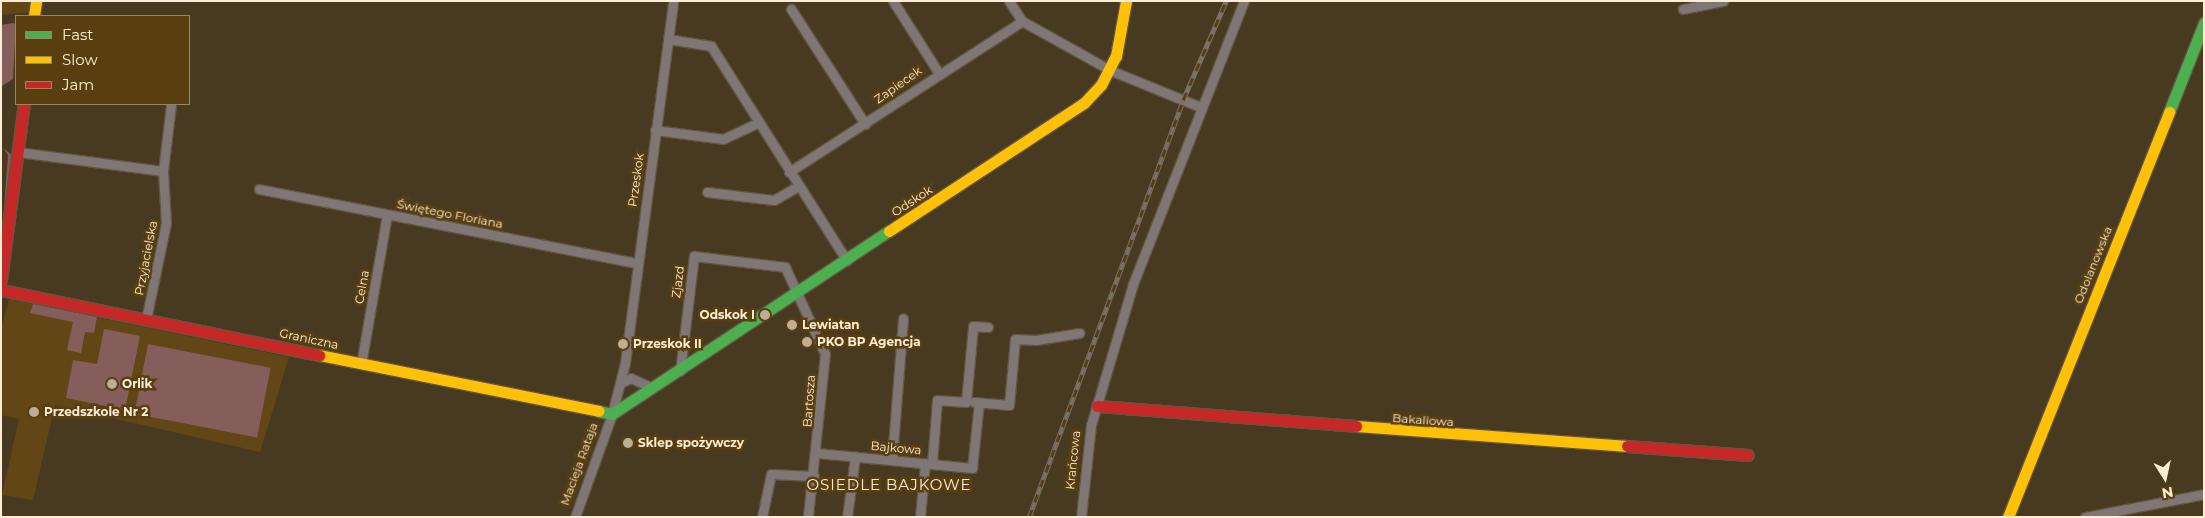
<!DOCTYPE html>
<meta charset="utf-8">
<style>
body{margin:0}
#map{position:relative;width:2205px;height:518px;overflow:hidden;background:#483a21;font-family:Montserrat,sans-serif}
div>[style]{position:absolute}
.built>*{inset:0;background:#624615}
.green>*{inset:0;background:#855d5b;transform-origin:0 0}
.roads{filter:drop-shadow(1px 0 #625641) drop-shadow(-1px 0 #625641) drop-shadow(0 1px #625641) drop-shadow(0 -1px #625641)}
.street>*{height:9px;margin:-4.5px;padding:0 4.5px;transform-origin:4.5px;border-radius:4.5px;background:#7f7675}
.fast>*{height:11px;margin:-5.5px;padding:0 5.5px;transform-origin:5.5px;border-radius:5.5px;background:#4caf50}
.slow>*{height:11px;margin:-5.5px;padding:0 5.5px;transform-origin:5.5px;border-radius:5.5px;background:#ffc107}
.jam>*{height:11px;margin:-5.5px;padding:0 5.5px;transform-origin:5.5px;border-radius:5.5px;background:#c62828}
.rail>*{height:4.5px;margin-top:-2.25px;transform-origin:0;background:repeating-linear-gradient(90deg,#593f10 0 8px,#7b7166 0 16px);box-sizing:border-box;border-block:1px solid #7b7166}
.dots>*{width:14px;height:14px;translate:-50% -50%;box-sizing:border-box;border:2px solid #593f10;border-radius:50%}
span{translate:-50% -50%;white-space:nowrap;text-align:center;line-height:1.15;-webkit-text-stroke:5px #593f10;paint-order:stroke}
.street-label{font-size:12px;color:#fdedd6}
.poi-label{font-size:12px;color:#fdedd6;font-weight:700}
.right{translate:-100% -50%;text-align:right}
.left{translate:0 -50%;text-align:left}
.quarter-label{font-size:15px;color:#fdedd6;letter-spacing:1px}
.frame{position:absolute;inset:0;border:2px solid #fdedd6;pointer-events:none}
.legend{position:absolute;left:15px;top:15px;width:175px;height:90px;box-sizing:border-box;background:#593f10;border:1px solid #9b855f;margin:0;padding:6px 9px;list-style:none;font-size:15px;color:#fdedd6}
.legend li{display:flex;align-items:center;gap:10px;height:25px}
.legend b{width:25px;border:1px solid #9b855f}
.north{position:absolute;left:2140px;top:453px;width:50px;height:50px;-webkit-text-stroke:4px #593f10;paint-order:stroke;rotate:170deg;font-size:14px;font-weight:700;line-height:20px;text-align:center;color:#fdedd6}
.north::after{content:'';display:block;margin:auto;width:18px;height:22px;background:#fdedd6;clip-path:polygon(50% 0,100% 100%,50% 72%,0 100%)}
</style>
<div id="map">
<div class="built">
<div style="clip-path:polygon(1px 1px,31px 1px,30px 12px,1px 15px)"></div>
<div style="clip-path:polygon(9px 299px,289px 357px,260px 452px,55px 405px,33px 500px,2px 495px,19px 419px,1px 415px,1px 329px)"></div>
</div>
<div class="green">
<div style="clip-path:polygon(13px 23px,16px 24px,13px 79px,2px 86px,1px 97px,1px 25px)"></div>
<div style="clip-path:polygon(3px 148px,12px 155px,1px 250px,8px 155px)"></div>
<div style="clip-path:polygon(33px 304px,97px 317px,94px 333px,85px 332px,81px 353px,67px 350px,73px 322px,30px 313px)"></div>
<div style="clip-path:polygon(104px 329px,140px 336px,125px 410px,66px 398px,73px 360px,97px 364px)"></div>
<div style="left:148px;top:344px;width:125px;height:71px;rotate:11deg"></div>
</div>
<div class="roads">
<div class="street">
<div style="left:893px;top:1px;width:84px;rotate:57.6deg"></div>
<div style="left:1009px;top:1px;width:24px;rotate:57deg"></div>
<div style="left:1022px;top:21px;width:101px;rotate:29.1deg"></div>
<div style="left:1110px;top:70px;width:97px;rotate:22.3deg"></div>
<div style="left:791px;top:9px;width:137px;rotate:57.2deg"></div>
<div style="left:1683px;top:9px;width:41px;rotate:-11.3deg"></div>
<div style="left:668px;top:39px;width:44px;rotate:9.2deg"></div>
<div style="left:711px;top:46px;width:254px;rotate:57.7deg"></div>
<div style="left:655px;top:130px;width:69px;rotate:7.5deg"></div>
<div style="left:723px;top:139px;width:40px;rotate:-25deg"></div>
<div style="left:18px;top:152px;width:146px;rotate:7.5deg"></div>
<div style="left:163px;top:171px;width:52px;rotate:86.7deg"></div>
<div style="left:166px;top:223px;width:99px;rotate:101.7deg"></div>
<div style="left:163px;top:171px;width:66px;rotate:-83.1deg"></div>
<div style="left:789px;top:172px;width:278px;rotate:-32.9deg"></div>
<div style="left:259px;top:189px;width:385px;rotate:11.1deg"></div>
<div style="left:707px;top:192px;width:67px;rotate:6.8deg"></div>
<div style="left:774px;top:200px;width:28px;rotate:-30deg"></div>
<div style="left:361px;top:364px;width:151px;rotate:-80.1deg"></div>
<div style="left:680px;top:371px;width:116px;rotate:-83.1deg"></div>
<div style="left:694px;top:256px;width:92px;rotate:6.9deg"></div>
<div style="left:785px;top:267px;width:96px;rotate:65.3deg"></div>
<div style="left:825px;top:354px;width:164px;rotate:96deg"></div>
<div style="left:620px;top:383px;width:12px;rotate:-24deg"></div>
<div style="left:631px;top:378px;width:23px;rotate:25deg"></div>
<div style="left:974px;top:402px;width:35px;rotate:5deg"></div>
<div style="left:1009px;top:405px;width:66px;rotate:-84.8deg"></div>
<div style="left:1015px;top:339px;width:21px;rotate:3deg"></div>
<div style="left:1036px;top:340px;width:44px;rotate:-9.2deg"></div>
<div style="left:817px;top:453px;width:156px;rotate:5.5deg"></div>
<div style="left:972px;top:468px;width:65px;rotate:-83.9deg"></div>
<div style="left:892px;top:459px;width:141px;rotate:-85.5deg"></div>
<div style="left:932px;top:464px;width:64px;rotate:-85.5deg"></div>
<div style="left:937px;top:400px;width:29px;rotate:4deg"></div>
<div style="left:966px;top:402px;width:76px;rotate:-84.7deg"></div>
<div style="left:973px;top:326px;width:15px;rotate:4deg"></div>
<div style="left:575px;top:517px;width:109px;rotate:-70.2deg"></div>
<div style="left:612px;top:414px;width:53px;rotate:-75.7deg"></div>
<div style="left:625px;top:363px;width:365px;rotate:-82.4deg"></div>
<div style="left:762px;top:517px;width:44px;rotate:-78.2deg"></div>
<div style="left:771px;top:474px;width:43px;rotate:2.7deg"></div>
<div style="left:847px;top:517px;width:61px;rotate:-82.4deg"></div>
<div style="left:920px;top:517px;width:54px;rotate:-84.7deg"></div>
<div style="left:1081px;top:517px;width:93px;rotate:-83.8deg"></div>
<div style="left:1091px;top:425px;width:147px;rotate:-73.4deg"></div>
<div style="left:1133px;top:284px;width:304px;rotate:-68.6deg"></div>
<div style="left:2085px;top:517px;width:121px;rotate:-10.9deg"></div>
</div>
<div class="fast">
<div style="left:2169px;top:112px;width:96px;rotate:-68.5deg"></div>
<div style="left:598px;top:411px;width:14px;rotate:12deg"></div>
<div style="left:612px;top:414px;width:332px;rotate:-33.5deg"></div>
</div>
<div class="slow">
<div style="left:34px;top:16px;width:15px;rotate:-82deg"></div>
<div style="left:889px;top:231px;width:233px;rotate:-33.3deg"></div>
<div style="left:1084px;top:103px;width:25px;rotate:-47deg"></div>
<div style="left:1101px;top:85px;width:33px;rotate:-63deg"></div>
<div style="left:1116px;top:56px;width:56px;rotate:-79.7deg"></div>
<div style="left:319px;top:355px;width:285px;rotate:11.3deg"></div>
<div style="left:1356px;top:426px;width:272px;rotate:4.2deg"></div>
<div style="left:2008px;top:517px;width:436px;rotate:-68.3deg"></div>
</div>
<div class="jam">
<div style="left:1px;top:280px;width:177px;rotate:-82.6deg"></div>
<div style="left:1px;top:290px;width:325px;rotate:11.6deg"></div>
<div style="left:1097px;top:406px;width:260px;rotate:4.4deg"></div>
<div style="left:1627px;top:446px;width:121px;rotate:4.3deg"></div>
</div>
</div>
<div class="rail">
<div style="left:1029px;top:517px;width:445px;rotate:-69.7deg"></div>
<div style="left:1183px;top:100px;width:108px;rotate:-66.5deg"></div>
</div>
<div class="dots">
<div style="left:765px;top:315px;background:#beae97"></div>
<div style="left:792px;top:325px;background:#beae97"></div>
<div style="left:807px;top:342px;background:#beae97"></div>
<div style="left:623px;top:344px;background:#beae97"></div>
<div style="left:112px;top:384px;background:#beae97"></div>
<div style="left:34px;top:412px;background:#beae97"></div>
<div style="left:628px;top:443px;background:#beae97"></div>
</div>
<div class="street-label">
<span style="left:898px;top:85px;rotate:-35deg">Zapiecek</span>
<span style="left:636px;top:180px;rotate:-82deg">Przeskok</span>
<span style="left:912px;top:201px;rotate:-33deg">Odskok</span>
<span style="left:450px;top:214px;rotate:11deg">Świętego Floriana</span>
<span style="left:146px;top:258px;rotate:-79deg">Przyjacielska</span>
<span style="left:2093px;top:265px;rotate:-68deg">Odolanowska</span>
<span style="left:678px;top:282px;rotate:-83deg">Zjazd</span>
<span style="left:362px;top:287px;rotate:-80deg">Celna</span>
<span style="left:309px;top:339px;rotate:12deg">Graniczna</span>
<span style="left:809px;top:401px;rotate:-86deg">Bartosza</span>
<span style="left:1423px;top:420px;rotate:4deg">Bakaliowa</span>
<span style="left:896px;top:448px;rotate:5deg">Bajkowa</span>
<span style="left:1073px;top:460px;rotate:-84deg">Krańcowa</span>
<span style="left:579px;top:464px;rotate:-70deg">Macieja Rataja</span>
</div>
<div class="poi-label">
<span class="right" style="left:755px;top:315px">Odskok I</span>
<span class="left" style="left:802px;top:325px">Lewiatan</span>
<span class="left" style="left:817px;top:342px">PKO BP Agencja</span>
<span class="left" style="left:633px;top:344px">Przeskok II</span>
<span class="left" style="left:122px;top:384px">Orlik</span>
<span class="left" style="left:44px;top:412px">Przedszkole Nr 2</span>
<span class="left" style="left:638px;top:443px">Sklep spożywczy</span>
</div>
<div class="quarter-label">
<span style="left:889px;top:485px">OSIEDLE BAJKOWE</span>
</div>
<div class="frame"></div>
<ul class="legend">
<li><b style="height:6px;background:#4caf50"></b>Fast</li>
<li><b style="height:6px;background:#ffc107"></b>Slow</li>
<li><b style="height:6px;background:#c62828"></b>Jam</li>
</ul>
<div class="north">N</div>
</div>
